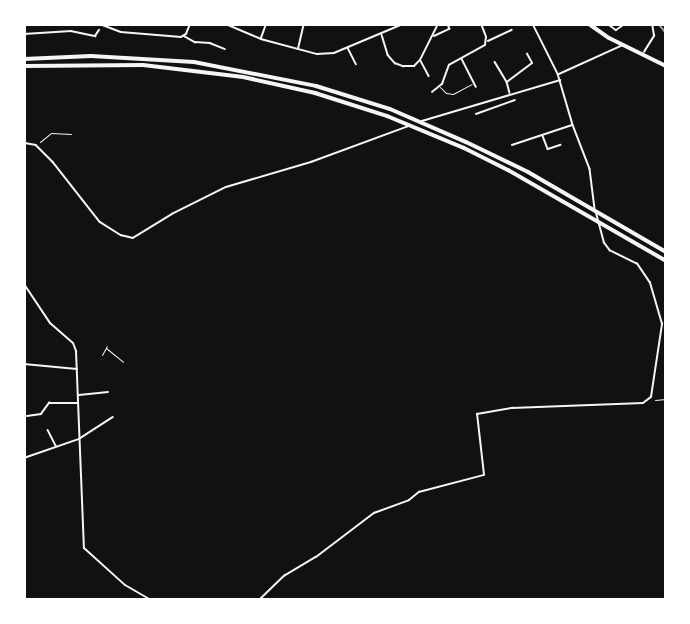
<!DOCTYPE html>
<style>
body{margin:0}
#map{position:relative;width:690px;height:624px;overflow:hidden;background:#111;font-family:"Roboto Condensed",sans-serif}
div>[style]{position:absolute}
.path>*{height:1px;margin:-0.5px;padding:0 0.5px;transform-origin:0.5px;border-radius:0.5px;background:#f5f5f5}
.service>*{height:1px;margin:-0.5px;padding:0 0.5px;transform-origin:0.5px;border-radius:0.5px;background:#f5f5f5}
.minor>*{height:1.5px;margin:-0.75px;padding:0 0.75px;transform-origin:0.75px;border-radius:0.75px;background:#f5f5f5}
.tertiary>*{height:2px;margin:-1px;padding:0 1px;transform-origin:1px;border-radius:1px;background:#f5f5f5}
.trunk>*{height:4px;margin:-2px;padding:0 2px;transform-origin:2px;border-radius:2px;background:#f5f5f5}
.motorway>*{height:4px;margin:-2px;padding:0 2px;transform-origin:2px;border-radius:2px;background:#f5f5f5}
.rail>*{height:1.5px;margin:-0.75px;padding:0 0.75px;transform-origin:0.75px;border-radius:0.75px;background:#9a9a9a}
span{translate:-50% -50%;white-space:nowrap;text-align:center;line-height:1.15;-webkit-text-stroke:6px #fff;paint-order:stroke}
.frame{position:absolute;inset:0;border:26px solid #fff;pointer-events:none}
</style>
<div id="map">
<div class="path">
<div style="left:40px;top:142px;width:14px;rotate:-39deg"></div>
<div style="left:51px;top:133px;width:20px;rotate:3deg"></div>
<div style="left:655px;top:400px;width:11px;rotate:-5deg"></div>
</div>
<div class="service">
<div style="left:440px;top:87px;width:8px;rotate:45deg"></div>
<div style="left:446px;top:93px;width:7px;rotate:8deg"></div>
<div style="left:453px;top:94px;width:21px;rotate:-28deg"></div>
<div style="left:106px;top:348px;width:22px;rotate:39deg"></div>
<div style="left:102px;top:355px;width:10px;rotate:-61deg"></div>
</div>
<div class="minor">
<div style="left:100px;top:24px;width:22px;rotate:21deg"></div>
<div style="left:121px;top:32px;width:60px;rotate:4.8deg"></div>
<div style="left:181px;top:37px;width:6px;rotate:-31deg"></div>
<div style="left:186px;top:34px;width:11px;rotate:-68deg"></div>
<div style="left:226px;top:24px;width:38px;rotate:23deg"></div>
<div style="left:261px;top:39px;width:58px;rotate:15deg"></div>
<div style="left:317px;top:54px;width:17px;rotate:-3deg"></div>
<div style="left:334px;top:53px;width:75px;rotate:-22.8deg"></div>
<div style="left:533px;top:24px;width:56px;rotate:63.4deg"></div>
<div style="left:558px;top:74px;width:53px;rotate:73.6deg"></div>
<div style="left:573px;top:125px;width:47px;rotate:68.9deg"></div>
<div style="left:590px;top:169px;width:40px;rotate:82.9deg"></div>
<div style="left:608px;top:24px;width:10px;rotate:37deg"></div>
<div style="left:616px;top:30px;width:11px;rotate:-34deg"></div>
<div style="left:24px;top:34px;width:47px;rotate:-3.7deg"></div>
<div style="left:71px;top:31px;width:25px;rotate:12deg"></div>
<div style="left:95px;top:36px;width:7px;rotate:-56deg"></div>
<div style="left:382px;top:35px;width:21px;rotate:73deg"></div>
<div style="left:388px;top:55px;width:11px;rotate:49deg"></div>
<div style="left:395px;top:63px;width:9px;rotate:21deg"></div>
<div style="left:403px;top:66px;width:11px"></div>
<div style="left:414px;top:66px;width:8px;rotate:-45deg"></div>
<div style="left:420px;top:60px;width:40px;rotate:-63.4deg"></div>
<div style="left:184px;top:36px;width:13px;rotate:29deg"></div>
<div style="left:195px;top:42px;width:15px;rotate:4deg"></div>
<div style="left:210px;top:43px;width:16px;rotate:22deg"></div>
<div style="left:434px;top:36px;width:17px;rotate:-25deg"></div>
<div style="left:449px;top:29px;width:5px;rotate:-101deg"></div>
<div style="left:261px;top:38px;width:15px;rotate:-70deg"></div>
<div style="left:488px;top:41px;width:26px;rotate:-25deg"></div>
<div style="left:348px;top:48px;width:18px;rotate:63deg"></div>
<div style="left:298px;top:49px;width:26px;rotate:-77deg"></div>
<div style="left:644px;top:52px;width:19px;rotate:-58deg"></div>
<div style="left:654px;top:36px;width:12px;rotate:-99deg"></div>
<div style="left:462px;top:59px;width:31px;rotate:63deg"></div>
<div style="left:421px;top:61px;width:17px;rotate:62deg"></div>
<div style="left:495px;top:62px;width:23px;rotate:59deg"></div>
<div style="left:507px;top:82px;width:11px;rotate:75deg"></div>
<div style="left:559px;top:74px;width:70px;rotate:-24.4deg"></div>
<div style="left:507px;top:82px;width:31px;rotate:-37deg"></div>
<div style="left:532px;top:63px;width:10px;rotate:-119deg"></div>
<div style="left:432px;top:92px;width:13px;rotate:-39deg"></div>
<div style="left:442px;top:84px;width:20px;rotate:-70deg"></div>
<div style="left:449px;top:65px;width:41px;rotate:-29.1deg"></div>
<div style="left:485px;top:45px;width:8px;rotate:-83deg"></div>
<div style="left:486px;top:37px;width:14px;rotate:-111deg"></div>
<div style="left:476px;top:114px;width:41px;rotate:-19.7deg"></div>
<div style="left:422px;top:121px;width:144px;rotate:-16.5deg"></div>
<div style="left:543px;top:136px;width:14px;rotate:69deg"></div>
<div style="left:548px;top:149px;width:13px;rotate:-18deg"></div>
<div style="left:25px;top:143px;width:11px;rotate:10deg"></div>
<div style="left:36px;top:145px;width:24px;rotate:45deg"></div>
<div style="left:53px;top:162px;width:76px;rotate:51.9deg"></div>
<div style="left:100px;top:222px;width:25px;rotate:32deg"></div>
<div style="left:121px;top:235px;width:12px;rotate:14deg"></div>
<div style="left:133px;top:238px;width:46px;rotate:-31.6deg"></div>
<div style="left:172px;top:214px;width:60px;rotate:-26.6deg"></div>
<div style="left:226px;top:187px;width:89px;rotate:-16.4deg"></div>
<div style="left:311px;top:162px;width:104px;rotate:-20.2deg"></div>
<div style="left:512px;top:145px;width:63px;rotate:-18.4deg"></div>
<div style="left:24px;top:364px;width:53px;rotate:5.4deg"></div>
<div style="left:79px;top:395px;width:29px;rotate:-6deg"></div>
<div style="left:27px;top:416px;width:14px;rotate:-8deg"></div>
<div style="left:41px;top:414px;width:14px;rotate:-54deg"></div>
<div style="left:49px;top:403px;width:29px"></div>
<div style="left:48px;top:430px;width:18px;rotate:63deg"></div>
<div style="left:24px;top:458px;width:58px;rotate:-19.1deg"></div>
<div style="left:79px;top:439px;width:40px;rotate:-32.9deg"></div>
<div style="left:259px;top:600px;width:35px;rotate:-44deg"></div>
<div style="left:284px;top:576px;width:37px;rotate:-31deg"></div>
<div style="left:316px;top:557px;width:73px;rotate:-37.2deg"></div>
<div style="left:374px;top:513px;width:37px;rotate:-20deg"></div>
<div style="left:409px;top:500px;width:13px;rotate:-39deg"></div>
<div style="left:419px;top:492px;width:67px;rotate:-14.7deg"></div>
<div style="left:484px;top:475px;width:61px;rotate:-96.5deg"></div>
<div style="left:477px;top:414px;width:36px;rotate:-10deg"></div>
<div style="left:512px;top:408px;width:131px;rotate:-2.2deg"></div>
<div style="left:643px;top:403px;width:10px;rotate:-37deg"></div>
<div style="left:651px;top:397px;width:74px;rotate:-81.4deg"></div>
<div style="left:662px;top:324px;width:43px;rotate:-106.3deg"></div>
<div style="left:650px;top:283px;width:23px;rotate:-124deg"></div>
<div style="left:637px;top:264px;width:30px;rotate:-154deg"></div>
<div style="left:610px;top:251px;width:10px;rotate:-127deg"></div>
<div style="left:604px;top:243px;width:30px;rotate:-105deg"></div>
</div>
<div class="tertiary">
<div style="left:24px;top:143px;width:4px;rotate:90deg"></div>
<div style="left:24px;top:152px;width:19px;rotate:90deg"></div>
<div style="left:24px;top:284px;width:47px;rotate:56.3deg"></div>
<div style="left:50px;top:323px;width:30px;rotate:41deg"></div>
<div style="left:73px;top:343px;width:9px;rotate:69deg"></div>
<div style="left:76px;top:351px;width:197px;rotate:87.7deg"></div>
<div style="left:84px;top:548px;width:55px;rotate:42.1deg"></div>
<div style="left:125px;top:585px;width:30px;rotate:30deg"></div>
</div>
<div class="trunk">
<div style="left:589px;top:24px;width:24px;rotate:35deg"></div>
<div style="left:609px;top:38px;width:64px;rotate:26.2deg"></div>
</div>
<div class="motorway">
<div style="left:24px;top:59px;width:67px;rotate:-2.6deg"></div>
<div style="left:91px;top:56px;width:103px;rotate:3.3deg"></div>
<div style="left:194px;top:62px;width:124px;rotate:11.1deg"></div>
<div style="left:316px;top:86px;width:77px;rotate:17.3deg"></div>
<div style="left:390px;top:109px;width:83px;rotate:23.5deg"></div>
<div style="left:466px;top:142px;width:69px;rotate:25.8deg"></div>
<div style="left:528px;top:172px;width:160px;rotate:30.1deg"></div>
<div style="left:24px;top:66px;width:119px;rotate:-0.5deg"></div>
<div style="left:143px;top:65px;width:101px;rotate:6.8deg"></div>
<div style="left:243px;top:77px;width:74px;rotate:12.5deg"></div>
<div style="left:315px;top:93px;width:76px;rotate:17.7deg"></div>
<div style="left:387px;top:116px;width:83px;rotate:22.6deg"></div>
<div style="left:464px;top:148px;width:49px;rotate:26.6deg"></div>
<div style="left:508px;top:170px;width:182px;rotate:29.9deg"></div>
</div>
<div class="rail">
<div style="left:659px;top:24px;width:11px;rotate:52deg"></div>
</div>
<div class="frame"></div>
</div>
